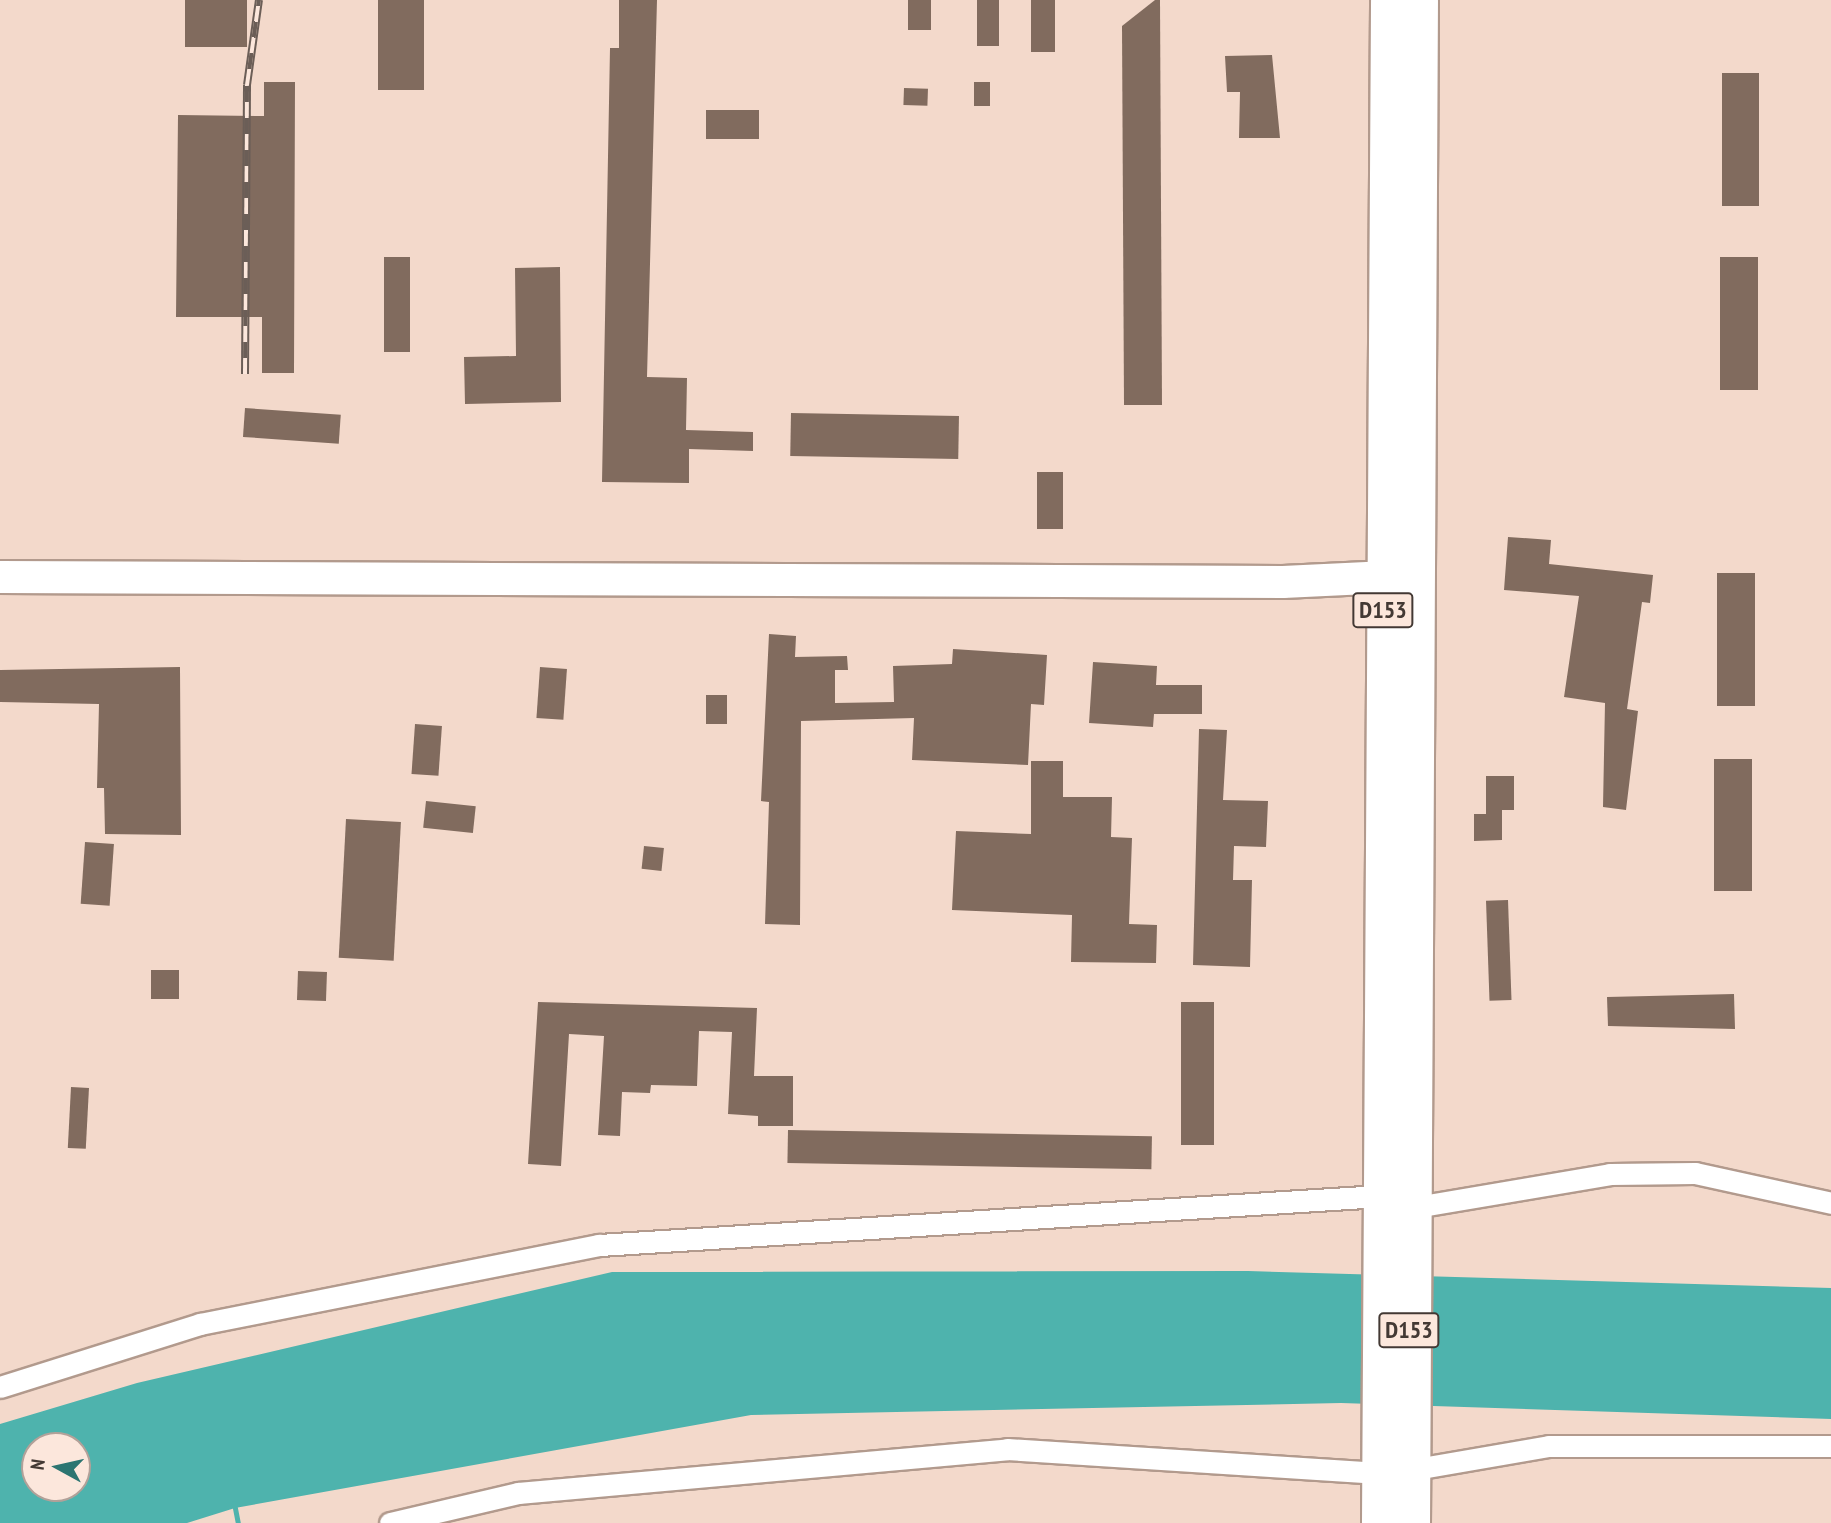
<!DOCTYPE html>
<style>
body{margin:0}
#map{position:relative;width:1831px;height:1523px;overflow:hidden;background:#f3d9cb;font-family:"PT Sans Narrow",sans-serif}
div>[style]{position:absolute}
.water>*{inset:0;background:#4eb3ad}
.stream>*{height:5px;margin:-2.5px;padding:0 2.5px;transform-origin:2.5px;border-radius:2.5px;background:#4eb3ad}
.building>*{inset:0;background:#816b5e;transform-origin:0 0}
.roads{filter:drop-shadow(2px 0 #b29a8d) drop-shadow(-2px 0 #b29a8d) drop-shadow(0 2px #b29a8d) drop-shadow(0 -2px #b29a8d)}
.minor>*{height:21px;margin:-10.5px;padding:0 10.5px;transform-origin:10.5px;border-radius:10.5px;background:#fff}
.secondary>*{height:32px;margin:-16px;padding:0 16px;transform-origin:16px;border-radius:16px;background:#fff}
.primary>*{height:35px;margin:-17.5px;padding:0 17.5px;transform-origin:17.5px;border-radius:17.5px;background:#fff}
.rail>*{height:8px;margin-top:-4px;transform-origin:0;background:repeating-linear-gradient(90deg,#fce7dc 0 16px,#6b5e57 0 32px);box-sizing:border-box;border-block:2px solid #6b5e57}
span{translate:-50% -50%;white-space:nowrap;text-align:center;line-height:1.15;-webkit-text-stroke:7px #fce7dc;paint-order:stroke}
.shield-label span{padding:2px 5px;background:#fce7dc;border:2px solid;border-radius:5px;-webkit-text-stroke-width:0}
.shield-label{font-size:24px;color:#433934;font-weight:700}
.north{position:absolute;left:21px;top:1432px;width:70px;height:70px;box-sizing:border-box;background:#fce7dc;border:2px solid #b2a199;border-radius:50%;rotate:278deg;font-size:19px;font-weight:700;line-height:28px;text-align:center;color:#433934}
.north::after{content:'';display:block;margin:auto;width:24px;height:32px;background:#2c7571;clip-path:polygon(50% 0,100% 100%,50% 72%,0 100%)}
</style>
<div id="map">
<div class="water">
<div style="clip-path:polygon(evenodd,1248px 1271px,1831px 1288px,1831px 1419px,1341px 1403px,751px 1415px,235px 1508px,187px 1523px,0 1523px,0 1424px,137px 1383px,612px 1272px,1248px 1271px,35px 1446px,77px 1446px,77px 1488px,35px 1488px,35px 1446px)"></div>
</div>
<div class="stream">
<div style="left:234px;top:1503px;width:20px;rotate:79deg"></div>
</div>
<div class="building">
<div style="left:185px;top:0;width:62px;height:47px"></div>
<div style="left:378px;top:0;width:46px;height:90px"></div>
<div style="clip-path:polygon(619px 0,657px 0,647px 377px,687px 378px,686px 430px,753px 432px,753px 451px,689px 449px,689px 483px,602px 482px,610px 48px,619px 48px)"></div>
<div style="left:908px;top:0;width:23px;height:30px"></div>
<div style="left:977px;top:0;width:22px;height:46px"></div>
<div style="left:1031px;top:0;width:24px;height:52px"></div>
<div style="clip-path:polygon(1155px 0,1160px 0,1162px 405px,1124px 405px,1122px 26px)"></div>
<div style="clip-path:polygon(1272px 55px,1280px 138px,1239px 138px,1240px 92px,1227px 92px,1225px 56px)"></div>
<div style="left:1722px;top:73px;width:37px;height:133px"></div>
<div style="clip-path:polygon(264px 82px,295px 82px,294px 373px,262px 373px,262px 317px,176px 317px,178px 115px,264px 116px)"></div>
<div style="left:974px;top:82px;width:16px;height:24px"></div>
<div style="left:904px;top:88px;width:24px;height:17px;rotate:2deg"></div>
<div style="left:706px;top:110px;width:53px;height:29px"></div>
<div style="left:384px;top:257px;width:26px;height:95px"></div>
<div style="left:1720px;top:257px;width:38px;height:133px"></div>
<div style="clip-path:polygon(560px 267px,561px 402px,465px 404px,464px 357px,516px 356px,515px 268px)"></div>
<div style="left:245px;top:408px;width:96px;height:29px;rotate:4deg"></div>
<div style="left:791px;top:413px;width:168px;height:43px;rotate:1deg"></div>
<div style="left:1037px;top:472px;width:26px;height:57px"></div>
<div style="clip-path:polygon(1508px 537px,1551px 540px,1549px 564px,1653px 575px,1650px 603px,1642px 602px,1627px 709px,1638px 711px,1626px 810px,1603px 807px,1605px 703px,1564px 697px,1579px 596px,1504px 590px)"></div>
<div style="left:1717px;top:573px;width:38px;height:133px"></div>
<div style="clip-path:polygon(769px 634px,796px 636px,795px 657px,847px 656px,848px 670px,835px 670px,835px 703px,894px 702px,893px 666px,952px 664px,953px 649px,1047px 655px,1044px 705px,1031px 704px,1028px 765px,912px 760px,914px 718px,801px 721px,800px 925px,765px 924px,769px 802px,761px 801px)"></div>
<div style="clip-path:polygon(1093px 662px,1157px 666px,1156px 685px,1202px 685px,1202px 714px,1154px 714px,1153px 727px,1089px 723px)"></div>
<div style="clip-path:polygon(180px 667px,181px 835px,105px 834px,104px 788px,97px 788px,99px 704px,0 702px,0 670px)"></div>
<div style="left:540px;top:667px;width:27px;height:51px;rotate:4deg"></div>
<div style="left:706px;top:695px;width:21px;height:29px"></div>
<div style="left:415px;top:724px;width:27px;height:50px;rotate:4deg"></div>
<div style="clip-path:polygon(1199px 729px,1227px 730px,1223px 800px,1268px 801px,1266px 847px,1234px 846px,1233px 880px,1252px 880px,1250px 967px,1193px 965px)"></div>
<div style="left:1714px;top:759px;width:38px;height:132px"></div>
<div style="clip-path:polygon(1031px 761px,1063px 761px,1063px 797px,1112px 797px,1111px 837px,1132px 838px,1129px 924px,1157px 925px,1156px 963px,1071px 962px,1072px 915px,952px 910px,956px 831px,1031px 834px)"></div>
<div style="clip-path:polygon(1486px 776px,1514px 776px,1514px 810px,1502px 810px,1502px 840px,1474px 841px,1474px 814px,1486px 814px)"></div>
<div style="left:426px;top:801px;width:50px;height:27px;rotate:6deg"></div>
<div style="left:346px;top:819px;width:55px;height:139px;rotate:3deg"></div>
<div style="left:85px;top:842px;width:29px;height:62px;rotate:4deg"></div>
<div style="left:644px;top:846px;width:20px;height:23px;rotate:6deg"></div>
<div style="left:1508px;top:900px;width:100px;height:22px;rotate:88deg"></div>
<div style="left:151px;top:970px;width:28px;height:29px"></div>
<div style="left:298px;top:971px;width:29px;height:29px;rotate:2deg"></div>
<div style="clip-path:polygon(1734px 994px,1735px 1029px,1608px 1026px,1607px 997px)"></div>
<div style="clip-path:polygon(538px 1002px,757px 1008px,754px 1076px,793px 1076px,793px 1126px,758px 1126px,758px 1116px,728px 1114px,732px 1032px,699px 1031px,697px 1086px,651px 1085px,650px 1093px,622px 1092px,620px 1136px,598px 1135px,604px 1036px,569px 1034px,561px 1166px,528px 1164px)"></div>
<div style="left:1214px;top:1002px;width:143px;height:33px;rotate:90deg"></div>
<div style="left:71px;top:1087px;width:18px;height:61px;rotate:3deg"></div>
<div style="left:788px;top:1130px;width:364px;height:33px;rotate:1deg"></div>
</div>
<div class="roads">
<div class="minor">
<div style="left:1410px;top:1208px;width:203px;rotate:-9.6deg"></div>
<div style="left:1610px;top:1174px;width:85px;rotate:-0.7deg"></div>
<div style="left:1695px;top:1173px;width:139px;rotate:12.4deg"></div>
<div style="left:0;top:1387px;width:210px;rotate:-17.5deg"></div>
<div style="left:200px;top:1324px;width:407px;rotate:-11.2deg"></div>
<div style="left:599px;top:1245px;width:783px;rotate:-3.59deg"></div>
<div style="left:1410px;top:1470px;width:141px;rotate:-9.8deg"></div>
<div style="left:1549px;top:1446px;width:282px"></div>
<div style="left:390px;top:1523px;width:131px;rotate:-13.2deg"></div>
<div style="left:518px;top:1493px;width:491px;rotate:-5.1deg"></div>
<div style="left:1007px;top:1449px;width:373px;rotate:3.7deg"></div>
</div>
<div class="secondary">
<div style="left:0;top:577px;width:1283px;rotate:0.22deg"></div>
<div style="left:1283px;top:582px;width:126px;rotate:-2.7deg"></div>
</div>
<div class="primary">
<div style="left:1379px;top:1523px;width:1523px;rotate:-89.66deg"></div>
<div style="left:1412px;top:1523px;width:1523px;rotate:-89.7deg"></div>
</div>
</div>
<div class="rail">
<div style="left:245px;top:374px;width:289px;rotate:-89.6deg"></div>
<div style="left:247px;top:85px;width:86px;rotate:-82deg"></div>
</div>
<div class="shield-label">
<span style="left:1383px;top:610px">D153</span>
<span style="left:1409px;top:1330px">D153</span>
</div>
<div class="north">N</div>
</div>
